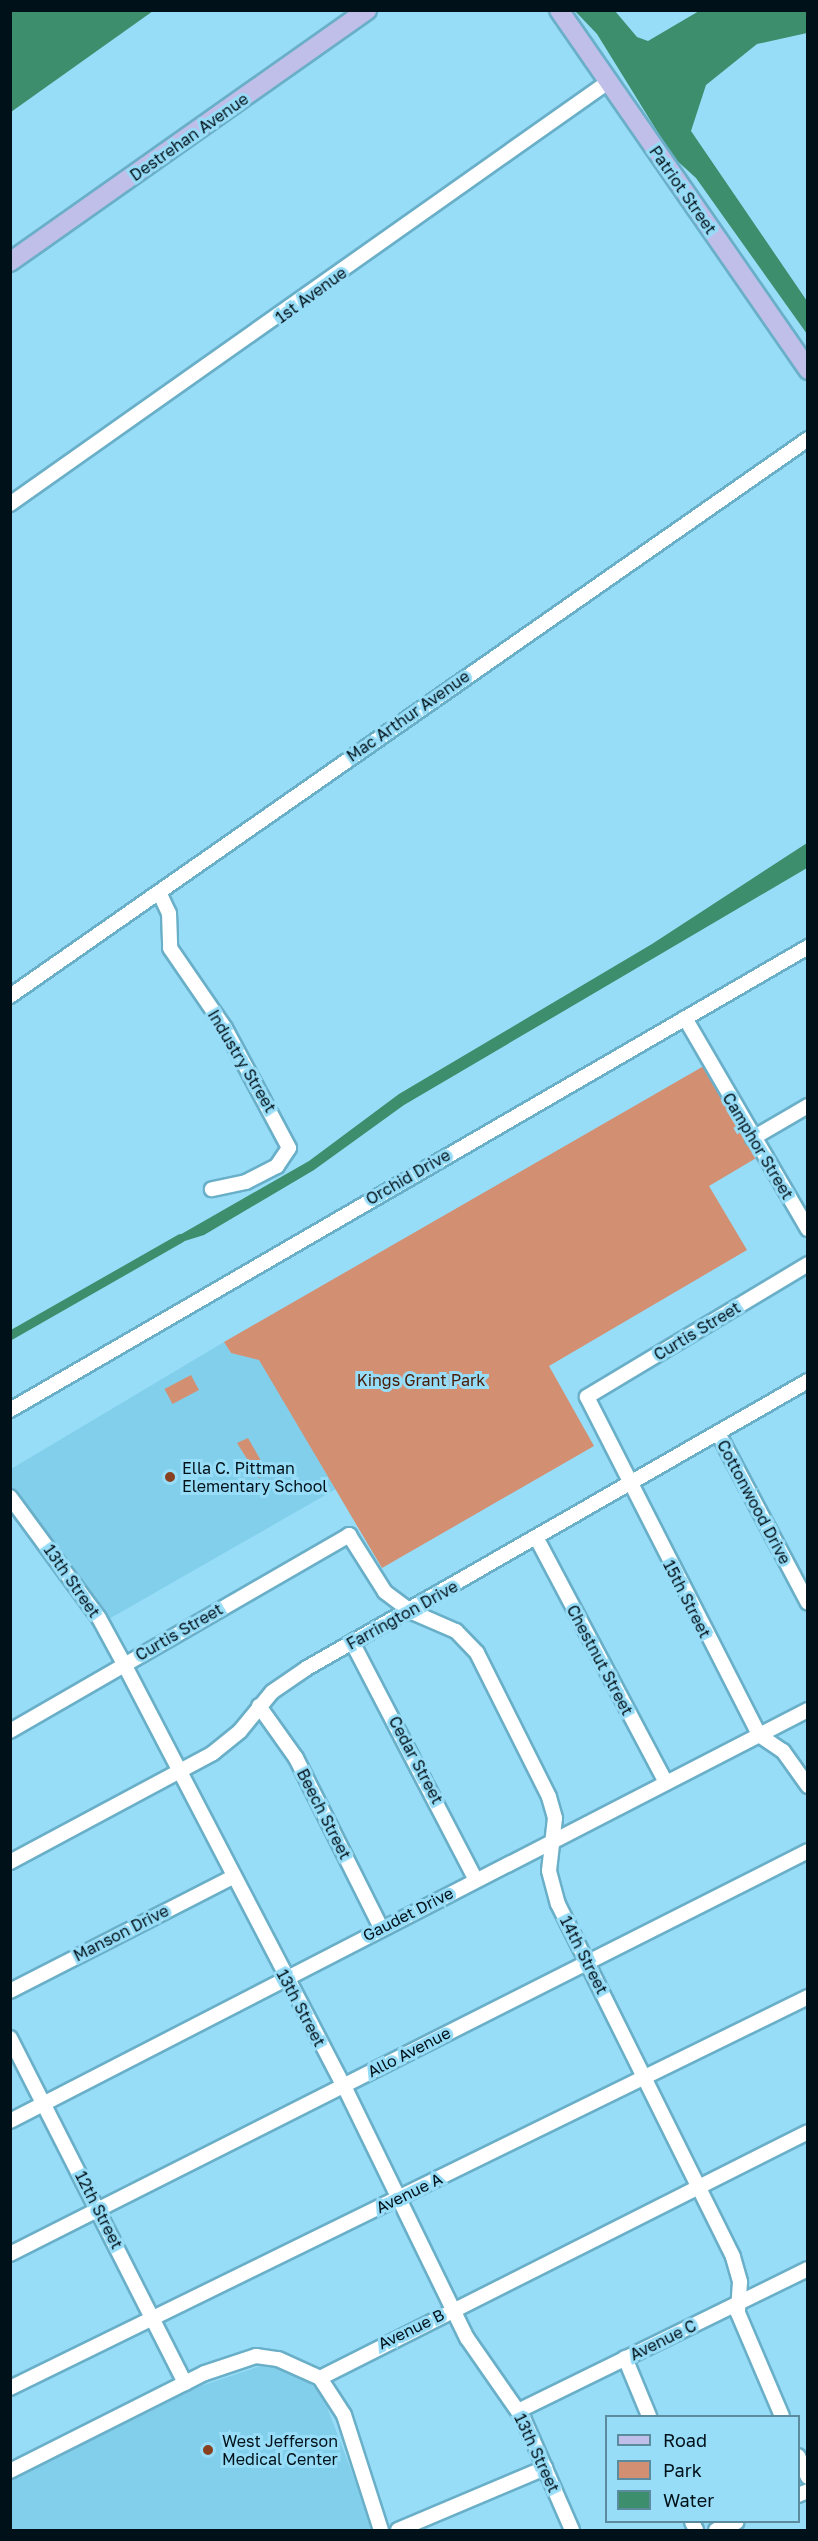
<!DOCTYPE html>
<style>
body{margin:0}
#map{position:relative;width:818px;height:2541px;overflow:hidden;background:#97ddf8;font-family:"Golos Text",sans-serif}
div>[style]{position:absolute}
.built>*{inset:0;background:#82cfec}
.green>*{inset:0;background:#d28f72;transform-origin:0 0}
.water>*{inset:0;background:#3d8e6d}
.canal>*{height:9px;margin:-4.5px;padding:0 4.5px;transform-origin:4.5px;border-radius:4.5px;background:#3d8e6d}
.roads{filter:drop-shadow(2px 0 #6aafc8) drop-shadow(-2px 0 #6aafc8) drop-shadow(0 2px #6aafc8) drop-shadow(0 -2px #6aafc8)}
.minor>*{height:14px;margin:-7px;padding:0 7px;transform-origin:7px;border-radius:7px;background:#fff}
.major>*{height:18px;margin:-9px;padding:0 9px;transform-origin:9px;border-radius:9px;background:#c0bfe9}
.dots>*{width:16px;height:16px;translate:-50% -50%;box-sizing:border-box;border:3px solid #97ddf8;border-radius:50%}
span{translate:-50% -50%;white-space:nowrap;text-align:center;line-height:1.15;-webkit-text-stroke:6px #97ddf8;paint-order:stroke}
.street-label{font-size:16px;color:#001119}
.park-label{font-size:16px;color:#481b06}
.poi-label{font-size:16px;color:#001119}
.left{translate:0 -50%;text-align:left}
.frame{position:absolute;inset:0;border:12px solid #001119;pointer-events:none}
.legend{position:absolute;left:605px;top:2415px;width:195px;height:108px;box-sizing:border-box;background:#97ddf8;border:2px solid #5b8b9f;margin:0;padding:8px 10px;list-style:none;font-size:18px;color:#001119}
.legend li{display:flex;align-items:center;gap:12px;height:30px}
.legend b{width:30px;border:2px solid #5b8b9f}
</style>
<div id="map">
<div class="built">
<div style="clip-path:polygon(224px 1342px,231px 1353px,259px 1359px,336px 1489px,109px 1619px,11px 1486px,11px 1469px)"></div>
<div style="clip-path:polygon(266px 2364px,299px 2374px,322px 2394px,374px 2530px,11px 2530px,11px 2479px,192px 2389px)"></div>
</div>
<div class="green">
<div style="clip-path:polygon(709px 1063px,763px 1154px,709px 1186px,747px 1250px,549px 1366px,594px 1446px,382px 1568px,259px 1360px,231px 1353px,224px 1342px)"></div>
<div style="left:191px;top:1375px;width:17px;height:30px;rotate:62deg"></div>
<div style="clip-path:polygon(248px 1438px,268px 1473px,259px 1478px,237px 1443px)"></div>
</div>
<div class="water">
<div style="clip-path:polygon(11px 10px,153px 10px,153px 11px,11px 112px)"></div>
<div style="clip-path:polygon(575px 11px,615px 11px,637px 37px,648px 41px,699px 11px,807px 11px,807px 33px,757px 44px,706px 85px,691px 131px,807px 301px,807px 334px,696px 178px,673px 157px,597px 34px)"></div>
<div style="clip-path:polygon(807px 843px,807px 868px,404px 1105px,314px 1170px,204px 1235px,172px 1245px,171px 1240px,309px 1161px,399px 1094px,652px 944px)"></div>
</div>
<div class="canal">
<div style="left:10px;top:1335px;width:196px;rotate:-29.7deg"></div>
</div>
<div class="roads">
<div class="minor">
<div style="left:10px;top:504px;width:732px;rotate:-35.21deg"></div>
<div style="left:159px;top:892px;width:23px;rotate:65deg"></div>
<div style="left:169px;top:913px;width:35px;rotate:88deg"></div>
<div style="left:170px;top:948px;width:97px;rotate:55.5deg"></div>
<div style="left:225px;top:1028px;width:136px;rotate:61.9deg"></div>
<div style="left:289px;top:1148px;width:22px;rotate:124deg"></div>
<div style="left:277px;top:1166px;width:35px;rotate:153deg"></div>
<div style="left:246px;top:1182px;width:35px;rotate:168deg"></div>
<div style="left:10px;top:996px;width:973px;rotate:-34.91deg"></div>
<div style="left:685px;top:1018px;width:244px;rotate:59.8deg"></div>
<div style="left:753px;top:1138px;width:64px;rotate:-30.2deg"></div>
<div style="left:808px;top:1264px;width:258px;rotate:149deg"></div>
<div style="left:587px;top:1397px;width:379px;rotate:63deg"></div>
<div style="left:759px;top:1735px;width:29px;rotate:34deg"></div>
<div style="left:783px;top:1751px;width:43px;rotate:54.5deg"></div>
<div style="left:10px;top:1410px;width:923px;rotate:-30.12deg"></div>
<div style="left:718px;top:1433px;width:192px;rotate:62.1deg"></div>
<div style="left:10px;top:1497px;width:150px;rotate:53.7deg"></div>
<div style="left:99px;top:1618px;width:52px;rotate:61.5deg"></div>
<div style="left:124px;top:1664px;width:476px;rotate:62.5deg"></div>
<div style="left:344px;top:2086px;width:280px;rotate:64deg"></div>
<div style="left:467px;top:2338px;width:100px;rotate:55.2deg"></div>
<div style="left:524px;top:2420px;width:120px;rotate:66.4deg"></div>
<div style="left:536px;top:1537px;width:278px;rotate:62.1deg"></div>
<div style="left:352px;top:1642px;width:268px;rotate:62.5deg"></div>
<div style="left:259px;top:1706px;width:64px;rotate:54.6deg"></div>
<div style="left:296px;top:1758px;width:190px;rotate:63.4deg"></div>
<div style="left:10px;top:1731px;width:392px;rotate:-30deg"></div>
<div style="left:349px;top:1535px;width:67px;rotate:57.7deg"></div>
<div style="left:385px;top:1592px;width:34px;rotate:37deg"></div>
<div style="left:412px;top:1612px;width:48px;rotate:23.4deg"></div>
<div style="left:456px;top:1631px;width:30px;rotate:46deg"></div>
<div style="left:477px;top:1653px;width:161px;rotate:63.4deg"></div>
<div style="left:549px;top:1797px;width:22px;rotate:74deg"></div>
<div style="left:555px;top:1818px;width:53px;rotate:96.5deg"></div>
<div style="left:549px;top:1871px;width:34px;rotate:75deg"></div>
<div style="left:558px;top:1904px;width:394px;rotate:63.6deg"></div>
<div style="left:733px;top:2257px;width:26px;rotate:74deg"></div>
<div style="left:740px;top:2282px;width:31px;rotate:94deg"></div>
<div style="left:738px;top:2313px;width:112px;rotate:66.9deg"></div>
<div style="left:10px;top:1862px;width:230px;rotate:-28.2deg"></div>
<div style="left:213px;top:1753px;width:35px;rotate:-39deg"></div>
<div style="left:240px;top:1731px;width:50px;rotate:-50.6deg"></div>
<div style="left:272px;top:1692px;width:42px;rotate:-34.4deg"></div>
<div style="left:307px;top:1668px;width:577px;rotate:-29.81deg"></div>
<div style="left:10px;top:1991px;width:250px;rotate:-27.1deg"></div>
<div style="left:10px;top:2038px;width:387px;rotate:63.1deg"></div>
<div style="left:10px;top:2121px;width:898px;rotate:-27.25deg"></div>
<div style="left:10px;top:2254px;width:894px;rotate:-26.79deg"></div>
<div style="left:625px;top:2358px;width:63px;rotate:67.5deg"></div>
<div style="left:320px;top:2378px;width:546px;rotate:-26.75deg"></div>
<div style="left:10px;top:2388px;width:889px;rotate:-26.1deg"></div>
<div style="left:518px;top:2411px;width:323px;rotate:-26.1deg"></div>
<div style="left:798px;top:2456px;width:23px;rotate:65deg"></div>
<div style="left:10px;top:2471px;width:218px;rotate:-26.7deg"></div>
<div style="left:205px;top:2373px;width:54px;rotate:-18.4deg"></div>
<div style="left:256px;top:2356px;width:22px;rotate:8deg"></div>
<div style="left:278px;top:2359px;width:46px;rotate:24.3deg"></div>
<div style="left:320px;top:2378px;width:44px;rotate:57deg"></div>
<div style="left:344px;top:2415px;width:121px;rotate:72.2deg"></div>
<div style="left:798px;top:2495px;width:11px;rotate:-22deg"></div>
<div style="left:692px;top:2522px;width:9px;rotate:63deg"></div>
<div style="left:398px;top:2530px;width:160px;rotate:-22.9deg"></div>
<div style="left:716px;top:2530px;width:22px;rotate:-21deg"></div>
</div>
<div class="major">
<div style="left:559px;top:10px;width:438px;rotate:55.3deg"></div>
<div style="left:10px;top:262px;width:437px;rotate:-35.2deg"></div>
</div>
</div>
<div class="dots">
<div style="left:170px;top:1477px;background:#88411f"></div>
<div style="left:208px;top:2450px;background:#88411f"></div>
</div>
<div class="street-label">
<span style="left:189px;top:137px;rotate:-35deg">Destrehan Avenue</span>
<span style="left:683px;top:190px;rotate:55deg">Patriot Street</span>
<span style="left:311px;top:295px;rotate:-36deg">1st Avenue</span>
<span style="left:408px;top:716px;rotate:-35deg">Mac Arthur Avenue</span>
<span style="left:242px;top:1061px;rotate:59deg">Industry Street</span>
<span style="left:758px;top:1146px;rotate:59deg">Camphor Street</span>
<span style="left:408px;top:1177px;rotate:-30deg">Orchid Drive</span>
<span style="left:697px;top:1331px;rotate:-31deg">Curtis Street</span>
<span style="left:754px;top:1502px;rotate:62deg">Cottonwood Drive</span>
<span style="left:72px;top:1581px;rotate:55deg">13th Street</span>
<span style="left:687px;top:1599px;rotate:63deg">15th Street</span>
<span style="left:402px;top:1615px;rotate:-29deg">Farrington Drive</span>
<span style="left:179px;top:1632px;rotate:-30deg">Curtis Street</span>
<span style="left:600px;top:1660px;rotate:62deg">Chestnut Street</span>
<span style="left:416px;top:1760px;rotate:62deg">Cedar Street</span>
<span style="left:324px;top:1814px;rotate:63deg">Beech Street</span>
<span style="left:408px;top:1914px;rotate:-27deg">Gaudet Drive</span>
<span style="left:121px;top:1933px;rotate:-27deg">Manson Drive</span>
<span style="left:584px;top:1955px;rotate:63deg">14th Street</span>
<span style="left:301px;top:2008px;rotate:62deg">13th Street</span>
<span style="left:409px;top:2052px;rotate:-27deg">Allo Avenue</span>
<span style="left:409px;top:2193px;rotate:-26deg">Avenue A</span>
<span style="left:99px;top:2210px;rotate:63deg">12th Street</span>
<span style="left:411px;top:2329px;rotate:-26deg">Avenue B</span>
<span style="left:663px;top:2340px;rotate:-26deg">Avenue C</span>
<span style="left:537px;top:2453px;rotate:65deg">13th Street</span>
</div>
<div class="park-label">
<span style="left:421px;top:1380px">Kings Grant Park</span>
</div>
<div class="poi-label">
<span class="left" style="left:182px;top:1477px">Ella C. Pittman<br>Elementary School</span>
<span class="left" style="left:222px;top:2450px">West Jefferson<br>Medical Center</span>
</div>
<div class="frame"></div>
<ul class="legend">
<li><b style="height:8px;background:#c0bfe9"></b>Road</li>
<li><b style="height:16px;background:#d28f72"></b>Park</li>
<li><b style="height:16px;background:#3d8e6d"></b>Water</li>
</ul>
</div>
